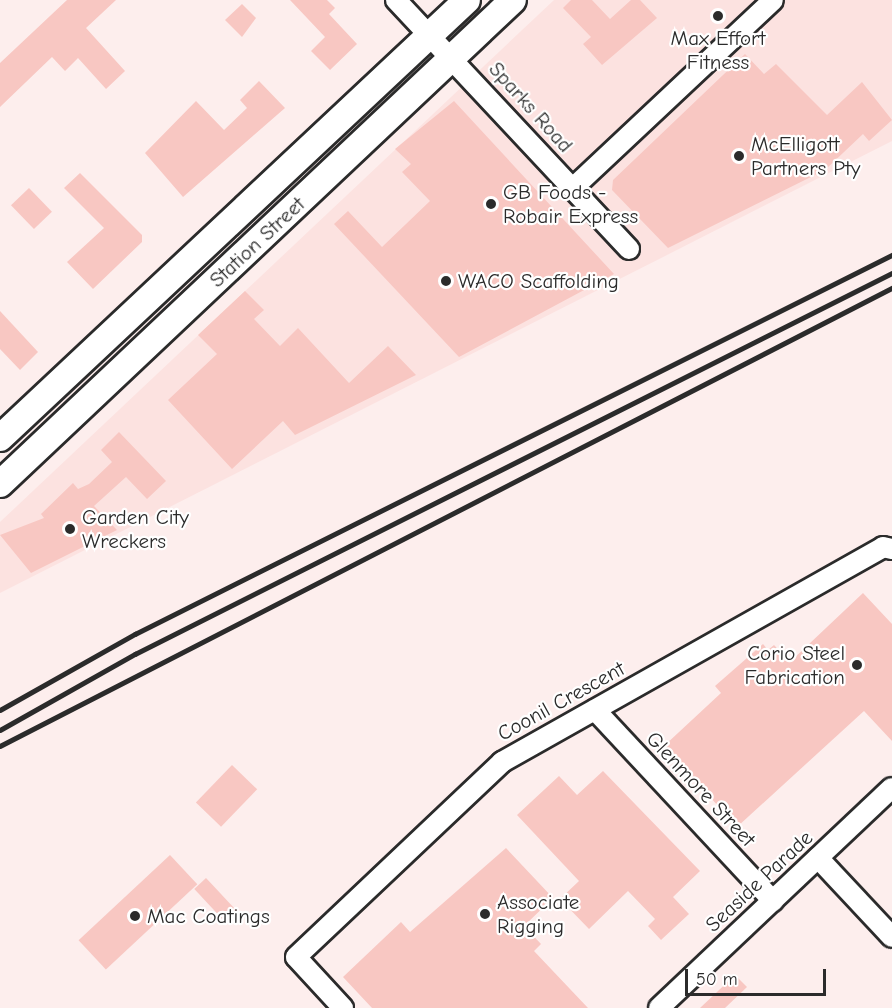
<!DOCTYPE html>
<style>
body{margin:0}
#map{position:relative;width:892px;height:1008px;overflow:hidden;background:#fdeeed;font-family:"Comic Neue",sans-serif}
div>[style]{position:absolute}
.built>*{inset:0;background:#fce2e0}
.building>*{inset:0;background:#f8c7c2;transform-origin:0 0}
.roads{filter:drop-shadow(2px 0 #2b2b2b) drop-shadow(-2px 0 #2b2b2b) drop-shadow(0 2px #2b2b2b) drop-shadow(0 -2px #2b2b2b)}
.minor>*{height:20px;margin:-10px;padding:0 10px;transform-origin:10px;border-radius:10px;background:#fff}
.major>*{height:26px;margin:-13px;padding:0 13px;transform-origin:13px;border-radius:13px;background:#fff}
.rail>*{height:4.5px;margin:-2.25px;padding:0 2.25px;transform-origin:2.25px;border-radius:2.25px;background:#2b2b2b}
.dots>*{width:16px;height:16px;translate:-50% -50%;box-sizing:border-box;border:3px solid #fff;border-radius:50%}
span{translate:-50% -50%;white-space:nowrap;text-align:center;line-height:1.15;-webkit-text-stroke:4.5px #fff;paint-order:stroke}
.poi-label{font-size:21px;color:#2b2b2b}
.left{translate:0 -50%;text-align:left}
.right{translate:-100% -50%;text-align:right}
.street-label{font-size:21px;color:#2b2b2b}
.scale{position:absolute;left:685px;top:969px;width:141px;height:27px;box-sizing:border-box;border:3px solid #2b2b2b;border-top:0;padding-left:8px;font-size:18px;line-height:21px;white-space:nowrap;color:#2b2b2b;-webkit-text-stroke:4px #fff;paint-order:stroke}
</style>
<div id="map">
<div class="built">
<div style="clip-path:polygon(554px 0,892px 0,892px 141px,0 593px,0 522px)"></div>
</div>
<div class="building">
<div style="clip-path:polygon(67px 0,116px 0,86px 28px,125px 71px,106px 89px,78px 58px,65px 71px,52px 57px,0 107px,0 63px)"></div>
<div style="clip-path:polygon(290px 0,327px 0,335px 8px,329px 14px,357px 44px,330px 70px,311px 51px,325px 37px)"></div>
<div style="clip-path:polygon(571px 0,592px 0,610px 19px,631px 0,640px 0,657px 18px,602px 65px,583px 44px,591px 37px,563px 8px)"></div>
<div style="clip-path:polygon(242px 4px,256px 18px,242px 37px,225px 20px)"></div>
<div style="clip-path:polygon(745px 54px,764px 74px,776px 64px,827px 115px,862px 82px,892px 120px,869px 141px,863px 134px,825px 170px,668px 248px,612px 190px,613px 180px)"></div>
<div style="clip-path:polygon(259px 81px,285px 108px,183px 197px,145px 153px,196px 101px,224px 130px,247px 108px,240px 100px)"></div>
<div style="clip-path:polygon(454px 101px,614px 274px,459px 357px,334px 224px,348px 211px,382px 247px,430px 201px,402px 172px,411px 164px,395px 149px)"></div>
<div style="clip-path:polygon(80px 173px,142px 235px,142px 242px,93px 289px,67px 262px,104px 228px,64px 188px)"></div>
<div style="left:29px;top:188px;width:33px;height:25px;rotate:46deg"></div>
<div style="clip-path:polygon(245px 291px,264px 310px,254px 319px,280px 346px,298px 328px,349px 383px,388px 346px,416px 375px,295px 435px,283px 421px,232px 469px,168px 400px,217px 354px,198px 335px)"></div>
<div style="clip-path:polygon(0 311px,38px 352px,20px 370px,0 349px)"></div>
<div style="clip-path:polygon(119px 432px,166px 481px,147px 499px,126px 477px,94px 506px,117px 530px,31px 573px,0 535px,44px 518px,41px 514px,73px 483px,78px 489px,89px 484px,112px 462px,101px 450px)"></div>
<div style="clip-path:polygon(863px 593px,892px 624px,892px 741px,864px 711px,737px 827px,664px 746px,721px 693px,715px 686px,763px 644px,768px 650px,774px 645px,790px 662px)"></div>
<div style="left:232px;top:765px;width:35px;height:52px;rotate:44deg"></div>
<div style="clip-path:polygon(603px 771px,700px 871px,673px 897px,689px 914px,661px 940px,648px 926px,655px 919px,628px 891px,589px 929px,560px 899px,579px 881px,517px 815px,559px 776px,577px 795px)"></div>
<div style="clip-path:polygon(506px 848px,553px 898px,524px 926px,541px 944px,534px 951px,588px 1008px,372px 1008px,343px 977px,401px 922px,410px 932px)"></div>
<div style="left:170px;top:855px;width:40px;height:125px;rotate:47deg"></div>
<div style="left:206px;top:878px;width:47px;height:16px;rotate:47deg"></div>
<div style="clip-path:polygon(735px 975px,747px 987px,725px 1008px,700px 1008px)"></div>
</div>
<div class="roads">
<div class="minor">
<div style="left:396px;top:0;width:341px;rotate:46.9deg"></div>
<div style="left:573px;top:188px;width:274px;rotate:-43.2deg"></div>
<div style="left:595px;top:710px;width:261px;rotate:47deg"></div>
<div style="left:818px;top:858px;width:108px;rotate:46.9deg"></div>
<div style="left:343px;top:1008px;width:69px;rotate:-132.7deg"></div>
<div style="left:296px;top:957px;width:284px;rotate:-43.4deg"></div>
<div style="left:502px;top:762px;width:437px;rotate:-29.4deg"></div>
<div style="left:883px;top:547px;width:9px;rotate:13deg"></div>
<div style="left:659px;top:1008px;width:320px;rotate:-43.4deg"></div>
</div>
<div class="major">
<div style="left:0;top:438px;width:640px;rotate:-43.16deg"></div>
<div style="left:0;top:484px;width:705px;rotate:-43.33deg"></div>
</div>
</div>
<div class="rail">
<div style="left:0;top:710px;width:155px;rotate:-29.4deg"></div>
<div style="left:135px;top:634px;width:847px;rotate:-26.6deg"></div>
<div style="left:0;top:730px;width:155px;rotate:-29.4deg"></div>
<div style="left:135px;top:654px;width:847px;rotate:-26.72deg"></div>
<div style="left:0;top:746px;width:1003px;rotate:-27.18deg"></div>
</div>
<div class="dots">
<div style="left:718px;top:16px;background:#2b2b2b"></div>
<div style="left:739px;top:156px;background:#2b2b2b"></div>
<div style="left:491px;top:204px;background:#2b2b2b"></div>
<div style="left:446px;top:281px;background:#2b2b2b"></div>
<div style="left:70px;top:529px;background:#2b2b2b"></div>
<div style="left:857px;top:665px;background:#2b2b2b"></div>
<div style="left:485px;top:914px;background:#2b2b2b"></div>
<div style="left:135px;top:916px;background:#2b2b2b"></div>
</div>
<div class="poi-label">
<span style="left:718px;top:50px">Max Effort<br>Fitness</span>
<span class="left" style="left:751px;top:156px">McElligott<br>Partners Pty</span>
<span class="left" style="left:503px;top:204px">GB Foods -<br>Robair Express</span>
<span class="left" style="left:458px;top:281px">WACO Scaffolding</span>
<span class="left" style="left:82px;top:529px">Garden City<br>Wreckers</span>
<span class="right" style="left:845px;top:665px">Corio Steel<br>Fabrication</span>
<span class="left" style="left:497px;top:914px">Associate<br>Rigging</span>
<span class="left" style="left:147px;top:916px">Mac Coatings</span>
</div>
<div class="street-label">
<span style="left:531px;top:107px;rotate:48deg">Sparks Road</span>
<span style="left:257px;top:242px;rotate:-43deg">Station Street</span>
<span style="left:561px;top:701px;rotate:-29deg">Coonil Crescent</span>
<span style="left:701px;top:789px;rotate:47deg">Glenmore Street</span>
<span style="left:759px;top:881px;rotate:-43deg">Seaside Parade</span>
</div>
<div class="scale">50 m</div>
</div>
